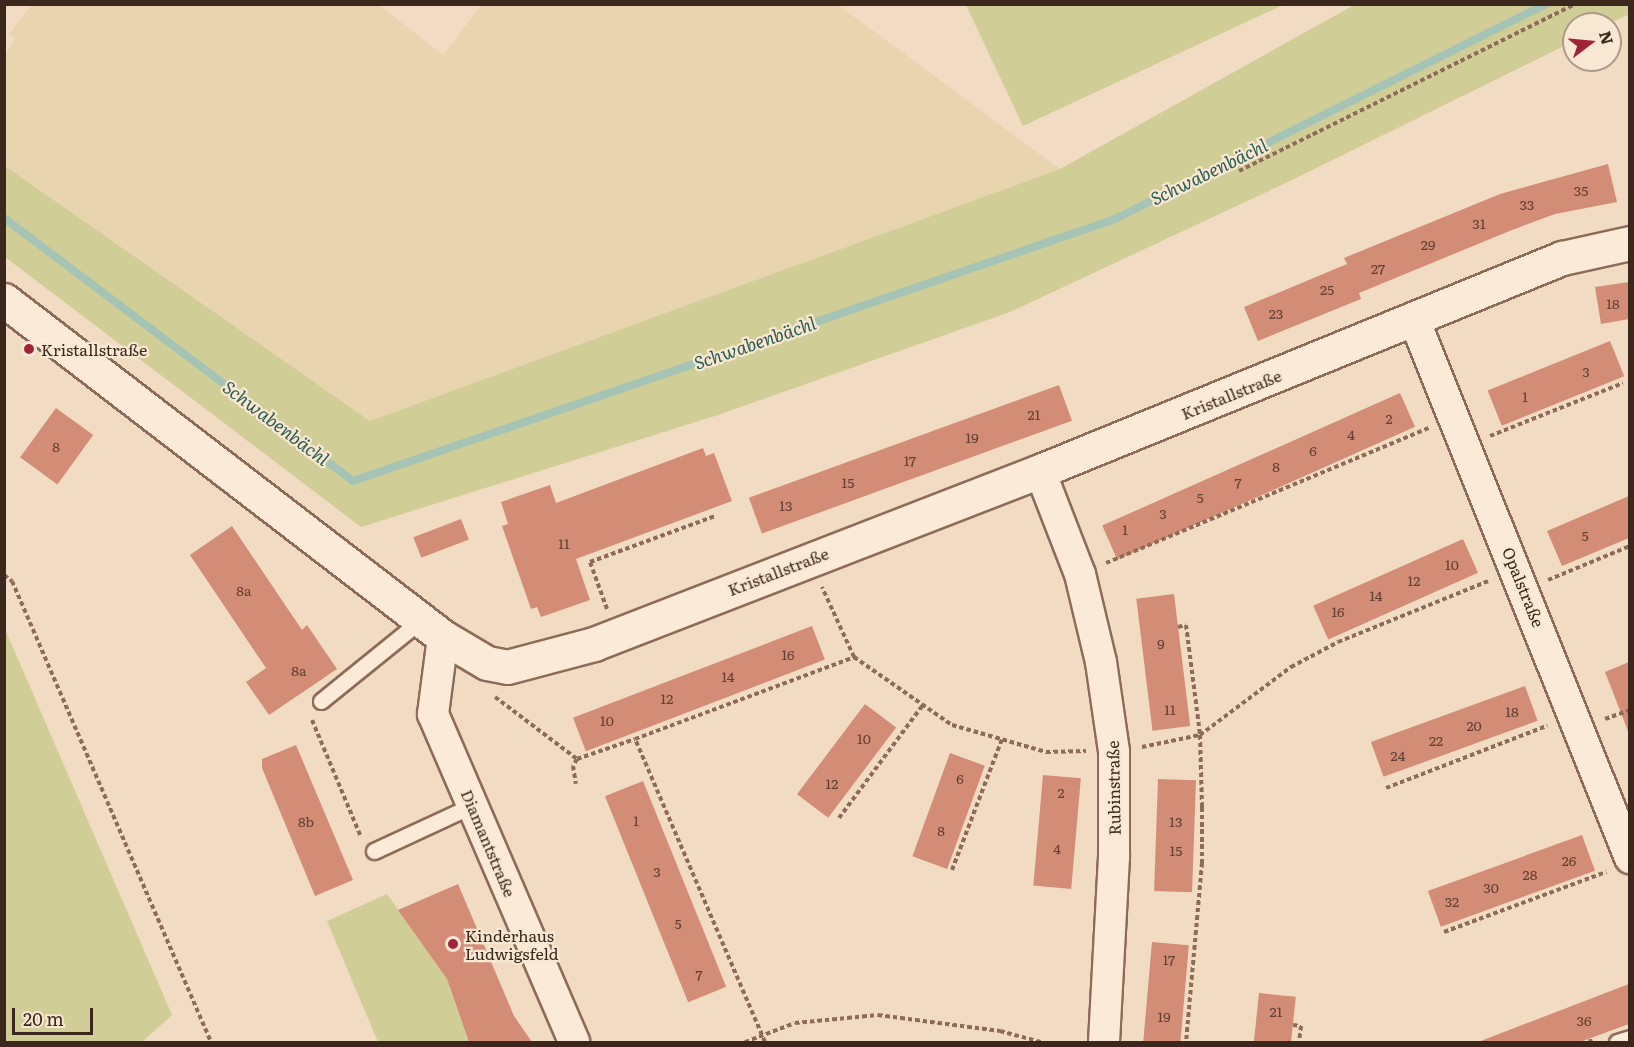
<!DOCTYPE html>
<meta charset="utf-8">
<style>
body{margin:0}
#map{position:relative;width:1634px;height:1047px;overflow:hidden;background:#f2dbc3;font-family:Literata,serif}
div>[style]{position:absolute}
.farmland>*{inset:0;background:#e8d5b0}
.green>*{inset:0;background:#d1cd96}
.stream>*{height:8px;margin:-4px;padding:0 4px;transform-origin:4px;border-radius:4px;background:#a5c4b6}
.building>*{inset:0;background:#d38c76;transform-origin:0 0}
.path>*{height:4px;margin-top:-2px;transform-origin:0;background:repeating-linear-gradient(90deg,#8d6b58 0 4.5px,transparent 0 7.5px)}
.roads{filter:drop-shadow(2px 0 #8d6b58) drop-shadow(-2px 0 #8d6b58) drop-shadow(0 2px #8d6b58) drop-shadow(0 -2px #8d6b58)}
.lane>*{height:15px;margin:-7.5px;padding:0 7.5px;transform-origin:7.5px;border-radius:7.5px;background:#fbead7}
.street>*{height:30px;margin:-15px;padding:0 15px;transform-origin:15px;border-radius:15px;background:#fbead7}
.secondary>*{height:33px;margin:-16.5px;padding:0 16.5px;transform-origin:16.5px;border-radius:16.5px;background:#fbead7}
.dots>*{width:16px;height:16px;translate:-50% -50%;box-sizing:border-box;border:3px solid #f8e7d3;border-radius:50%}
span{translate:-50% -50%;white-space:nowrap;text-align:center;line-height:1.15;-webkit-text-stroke:4.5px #f8e7d3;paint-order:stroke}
.number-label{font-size:14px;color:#624033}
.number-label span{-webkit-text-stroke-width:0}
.poi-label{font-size:16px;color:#3c271d}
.left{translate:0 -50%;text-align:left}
.street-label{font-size:16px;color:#3c271d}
.water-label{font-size:18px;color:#2b5d51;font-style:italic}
.frame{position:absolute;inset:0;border:6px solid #3c271d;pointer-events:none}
.north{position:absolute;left:1562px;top:12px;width:60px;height:60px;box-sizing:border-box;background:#f8e7d3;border:2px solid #ad9a8a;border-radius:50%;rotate:74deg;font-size:16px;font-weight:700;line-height:24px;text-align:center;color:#3c271d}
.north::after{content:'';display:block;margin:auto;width:21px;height:27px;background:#a1233a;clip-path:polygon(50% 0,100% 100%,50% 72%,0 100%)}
.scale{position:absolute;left:12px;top:1008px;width:81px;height:27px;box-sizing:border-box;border:3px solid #3c271d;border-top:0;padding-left:8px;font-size:18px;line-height:21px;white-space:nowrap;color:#3c271d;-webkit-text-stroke:4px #f8e7d3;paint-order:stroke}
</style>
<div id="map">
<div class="farmland">
<div style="clip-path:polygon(837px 4px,1060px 169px,370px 421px,5px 166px,5px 55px,15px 39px,9px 34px,32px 5px,379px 5px,443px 55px,481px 5px)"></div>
</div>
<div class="green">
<div style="clip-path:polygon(966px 5px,1283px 5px,1023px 126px)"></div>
<div style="clip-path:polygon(1354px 5px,1629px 4px,1630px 14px,1608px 24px,1574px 24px,1574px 41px,1290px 181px,1010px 312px,718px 415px,361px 527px,5px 257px,5px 166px,370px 421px,1060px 169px)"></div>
<div style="clip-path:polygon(5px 629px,172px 1015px,142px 1042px,5px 1042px)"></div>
<div style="clip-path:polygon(387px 894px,447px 979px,469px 1042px,378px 1042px,327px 921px)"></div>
</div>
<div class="stream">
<div style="left:4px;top:218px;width:437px;rotate:37deg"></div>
<div style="left:353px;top:481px;width:806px;rotate:-18.97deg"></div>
<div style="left:1115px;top:219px;width:482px;rotate:-26.5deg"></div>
</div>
<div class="building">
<div style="clip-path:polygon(1608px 164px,1617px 202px,1555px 214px,1512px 230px,1359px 293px,1361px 299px,1258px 341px,1244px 307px,1347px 264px,1344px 258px,1500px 194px)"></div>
<div style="clip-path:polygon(1629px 282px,1629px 319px,1601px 324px,1595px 287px)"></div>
<div style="left:1610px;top:341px;width:38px;height:132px;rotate:68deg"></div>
<div style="left:1059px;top:385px;width:38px;height:330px;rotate:70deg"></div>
<div style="left:1400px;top:393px;width:37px;height:326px;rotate:66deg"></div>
<div style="left:56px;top:408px;width:46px;height:61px;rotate:36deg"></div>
<div style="clip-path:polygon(703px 448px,706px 456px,714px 453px,732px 501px,576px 559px,590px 600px,541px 617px,537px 607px,531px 609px,502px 526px,508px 524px,501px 502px,550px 485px,556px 503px)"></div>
<div style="clip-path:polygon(1629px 496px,1629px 538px,1562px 566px,1547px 531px)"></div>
<div style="left:461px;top:519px;width:22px;height:51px;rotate:69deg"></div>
<div style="clip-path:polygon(232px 526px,302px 630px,307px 625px,337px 669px,269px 715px,246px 682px,266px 668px,190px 555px)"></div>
<div style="left:1463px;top:539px;width:37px;height:164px;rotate:66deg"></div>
<div style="left:1174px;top:594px;width:133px;height:38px;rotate:83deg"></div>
<div style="left:812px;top:626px;width:36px;height:256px;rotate:69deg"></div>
<div style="clip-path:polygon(1629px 662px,1629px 731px,1628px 731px,1605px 672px)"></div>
<div style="left:1525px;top:686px;width:37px;height:164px;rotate:70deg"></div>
<div style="left:865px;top:704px;width:39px;height:113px;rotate:37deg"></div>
<div style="clip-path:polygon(296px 745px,353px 880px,315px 896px,262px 768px,262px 759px)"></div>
<div style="left:950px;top:753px;width:37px;height:110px;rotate:20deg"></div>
<div style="left:1043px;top:775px;width:38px;height:111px;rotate:5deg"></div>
<div style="left:1158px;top:779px;width:38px;height:112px;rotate:2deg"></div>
<div style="left:643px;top:781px;width:222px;height:41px;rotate:68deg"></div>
<div style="left:1582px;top:835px;width:38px;height:164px;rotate:70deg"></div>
<div style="clip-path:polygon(458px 884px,514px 1016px,532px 1042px,469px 1042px,447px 979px,398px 910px)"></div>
<div style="left:1152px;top:942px;width:37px;height:100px;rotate:5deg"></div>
<div style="clip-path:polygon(1629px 984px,1629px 1024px,1580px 1042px,1478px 1042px)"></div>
<div style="left:1259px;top:993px;width:37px;height:49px;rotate:6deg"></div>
</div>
<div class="path">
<div style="left:1239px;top:171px;width:376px;rotate:-26.4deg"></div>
<div style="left:1490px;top:436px;width:143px;rotate:-21.7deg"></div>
<div style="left:1106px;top:563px;width:350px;rotate:-22.7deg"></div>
<div style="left:4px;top:575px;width:10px;rotate:37deg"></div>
<div style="left:12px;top:581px;width:502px;rotate:66.65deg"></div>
<div style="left:1548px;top:580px;width:89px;rotate:-22.5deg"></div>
<div style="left:607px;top:609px;width:50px;rotate:-109.9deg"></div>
<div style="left:590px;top:562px;width:133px;rotate:-20.2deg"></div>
<div style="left:1178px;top:627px;width:8px;rotate:-14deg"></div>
<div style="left:1186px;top:625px;width:111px;rotate:82.7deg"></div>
<div style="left:1200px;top:735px;width:72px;rotate:88.4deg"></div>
<div style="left:1202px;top:807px;width:56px;rotate:90deg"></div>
<div style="left:1202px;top:863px;width:180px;rotate:95.1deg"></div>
<div style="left:854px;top:657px;width:119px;rotate:34.8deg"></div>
<div style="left:952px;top:725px;width:98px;rotate:16deg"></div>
<div style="left:1046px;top:752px;width:40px;rotate:-1.4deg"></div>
<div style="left:495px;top:697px;width:103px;rotate:37.1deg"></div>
<div style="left:577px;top:759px;width:8px;rotate:120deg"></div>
<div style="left:573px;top:766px;width:18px;rotate:81deg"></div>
<div style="left:1605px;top:719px;width:27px;rotate:-20deg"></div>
<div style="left:312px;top:720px;width:125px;rotate:67.3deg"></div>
<div style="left:1142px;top:747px;width:59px;rotate:-11.7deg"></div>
<div style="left:1200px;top:735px;width:114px;rotate:-36.8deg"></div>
<div style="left:1291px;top:667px;width:53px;rotate:-28deg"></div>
<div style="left:1338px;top:642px;width:162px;rotate:-22.1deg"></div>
<div style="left:577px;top:759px;width:61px;rotate:-19deg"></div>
<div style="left:1386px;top:788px;width:173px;rotate:-21.1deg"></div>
<div style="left:839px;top:818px;width:141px;rotate:-53.4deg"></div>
<div style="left:952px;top:870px;width:140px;rotate:-69.1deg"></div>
<div style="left:1444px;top:932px;width:173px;rotate:-20.3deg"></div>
<div style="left:1293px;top:1025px;width:8px;rotate:7deg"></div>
<div style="left:1301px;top:1026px;width:16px;rotate:97deg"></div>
<div style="left:1590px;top:1039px;width:3px;rotate:72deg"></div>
<div style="left:745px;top:1042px;width:53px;rotate:-20.8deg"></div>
<div style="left:795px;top:1023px;width:83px;rotate:-5.5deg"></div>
<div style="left:878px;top:1015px;width:123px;rotate:7.5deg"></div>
<div style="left:1000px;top:1031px;width:42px;rotate:15deg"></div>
<div style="left:765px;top:1042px;width:330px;rotate:-113.2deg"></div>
<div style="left:635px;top:739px;width:234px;rotate:-20.5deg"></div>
<div style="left:854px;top:657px;width:77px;rotate:-114.6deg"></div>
</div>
<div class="roads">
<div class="lane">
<div style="left:321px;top:701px;width:129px;rotate:-39deg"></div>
<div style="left:374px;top:851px;width:109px;rotate:-24.9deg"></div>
<div style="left:1617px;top:1042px;width:14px;rotate:-17deg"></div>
</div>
<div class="street">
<div style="left:1414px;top:319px;width:581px;rotate:68.16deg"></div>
<div style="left:1040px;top:471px;width:110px;rotate:68.8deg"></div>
<div style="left:1080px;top:574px;width:90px;rotate:76.6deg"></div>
<div style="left:1101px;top:662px;width:90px;rotate:81.7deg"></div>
<div style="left:1114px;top:751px;width:106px;rotate:90deg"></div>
<div style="left:1114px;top:857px;width:185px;rotate:93.1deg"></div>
<div style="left:443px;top:637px;width:78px;rotate:97.4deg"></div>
<div style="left:433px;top:714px;width:357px;rotate:66.7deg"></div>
</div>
<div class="secondary">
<div style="left:4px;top:300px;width:553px;rotate:37.51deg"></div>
<div style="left:443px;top:637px;width:51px;rotate:30.6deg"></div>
<div style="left:487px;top:663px;width:20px;rotate:11deg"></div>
<div style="left:507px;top:667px;width:90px;rotate:-14.8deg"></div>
<div style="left:594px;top:644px;width:478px;rotate:-21.2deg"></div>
<div style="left:1040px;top:471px;width:564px;rotate:-22.2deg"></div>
<div style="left:1562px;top:258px;width:70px;rotate:-12.4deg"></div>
</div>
</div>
<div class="dots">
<div style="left:29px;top:349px;background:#a1233a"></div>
<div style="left:453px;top:944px;background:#a1233a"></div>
</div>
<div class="number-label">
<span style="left:1581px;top:190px">35</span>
<span style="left:1527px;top:204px">33</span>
<span style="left:1479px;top:223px">31</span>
<span style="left:1428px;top:244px">29</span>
<span style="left:1378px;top:268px">27</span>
<span style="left:1327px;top:289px">25</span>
<span style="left:1613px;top:303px">18</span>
<span style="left:1276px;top:313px">23</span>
<span style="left:1586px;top:371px">3</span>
<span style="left:1525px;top:396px">1</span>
<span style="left:1034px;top:414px">21</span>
<span style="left:1389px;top:418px">2</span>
<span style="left:1351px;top:434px">4</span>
<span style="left:972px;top:437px">19</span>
<span style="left:56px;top:446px">8</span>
<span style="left:1313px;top:450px">6</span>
<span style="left:910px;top:460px">17</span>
<span style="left:1276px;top:466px">8</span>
<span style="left:848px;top:482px">15</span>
<span style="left:1238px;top:482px">7</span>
<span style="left:1200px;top:497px">5</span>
<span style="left:786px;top:505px">13</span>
<span style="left:1163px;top:513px">3</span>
<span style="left:1125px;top:529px">1</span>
<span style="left:1585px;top:535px">5</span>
<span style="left:564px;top:543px">11</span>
<span style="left:1452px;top:564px">10</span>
<span style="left:1414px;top:580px">12</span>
<span style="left:244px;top:590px">8a</span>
<span style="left:1376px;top:595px">14</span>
<span style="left:1338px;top:611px">16</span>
<span style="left:1161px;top:643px">9</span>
<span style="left:788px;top:654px">16</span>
<span style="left:299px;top:670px">8a</span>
<span style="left:728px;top:676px">14</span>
<span style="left:667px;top:698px">12</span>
<span style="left:1170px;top:709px">11</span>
<span style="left:1512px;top:711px">18</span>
<span style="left:607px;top:720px">10</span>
<span style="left:1474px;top:725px">20</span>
<span style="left:864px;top:738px">10</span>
<span style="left:1436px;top:740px">22</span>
<span style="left:1398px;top:755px">24</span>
<span style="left:960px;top:778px">6</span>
<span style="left:832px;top:783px">12</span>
<span style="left:1061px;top:792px">2</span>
<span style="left:636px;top:820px">1</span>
<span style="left:306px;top:821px">8b</span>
<span style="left:1176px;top:821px">13</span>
<span style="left:941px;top:830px">8</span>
<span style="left:1057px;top:848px">4</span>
<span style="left:1176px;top:850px">15</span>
<span style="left:1569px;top:860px">26</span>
<span style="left:657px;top:871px">3</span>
<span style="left:1530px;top:874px">28</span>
<span style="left:1491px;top:887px">30</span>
<span style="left:1452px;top:901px">32</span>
<span style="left:678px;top:923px">5</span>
<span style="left:1169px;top:959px">17</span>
<span style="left:699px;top:974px">7</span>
<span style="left:1276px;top:1011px">21</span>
<span style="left:1164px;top:1016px">19</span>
<span style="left:1584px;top:1020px">36</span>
</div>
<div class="poi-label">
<span class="left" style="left:41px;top:349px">Kristallstraße</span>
<span class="left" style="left:465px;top:944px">Kinderhaus<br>Ludwigsfeld</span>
</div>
<div class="street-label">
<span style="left:1231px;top:394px;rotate:-22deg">Kristallstraße</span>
<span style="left:778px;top:571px;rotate:-21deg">Kristallstraße</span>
<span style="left:1524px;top:587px;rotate:68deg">Opalstraße</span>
<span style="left:1113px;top:788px;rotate:-91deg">Rubinstraße</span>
<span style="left:489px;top:843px;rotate:67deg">Diamantstraße</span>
</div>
<div class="water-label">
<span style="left:1209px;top:172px;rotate:-26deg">Schwabenbächl</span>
<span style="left:755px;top:343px;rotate:-19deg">Schwabenbächl</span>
<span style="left:276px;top:423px;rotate:37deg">Schwabenbächl</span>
</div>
<div class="frame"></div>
<div class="north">N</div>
<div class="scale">20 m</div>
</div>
